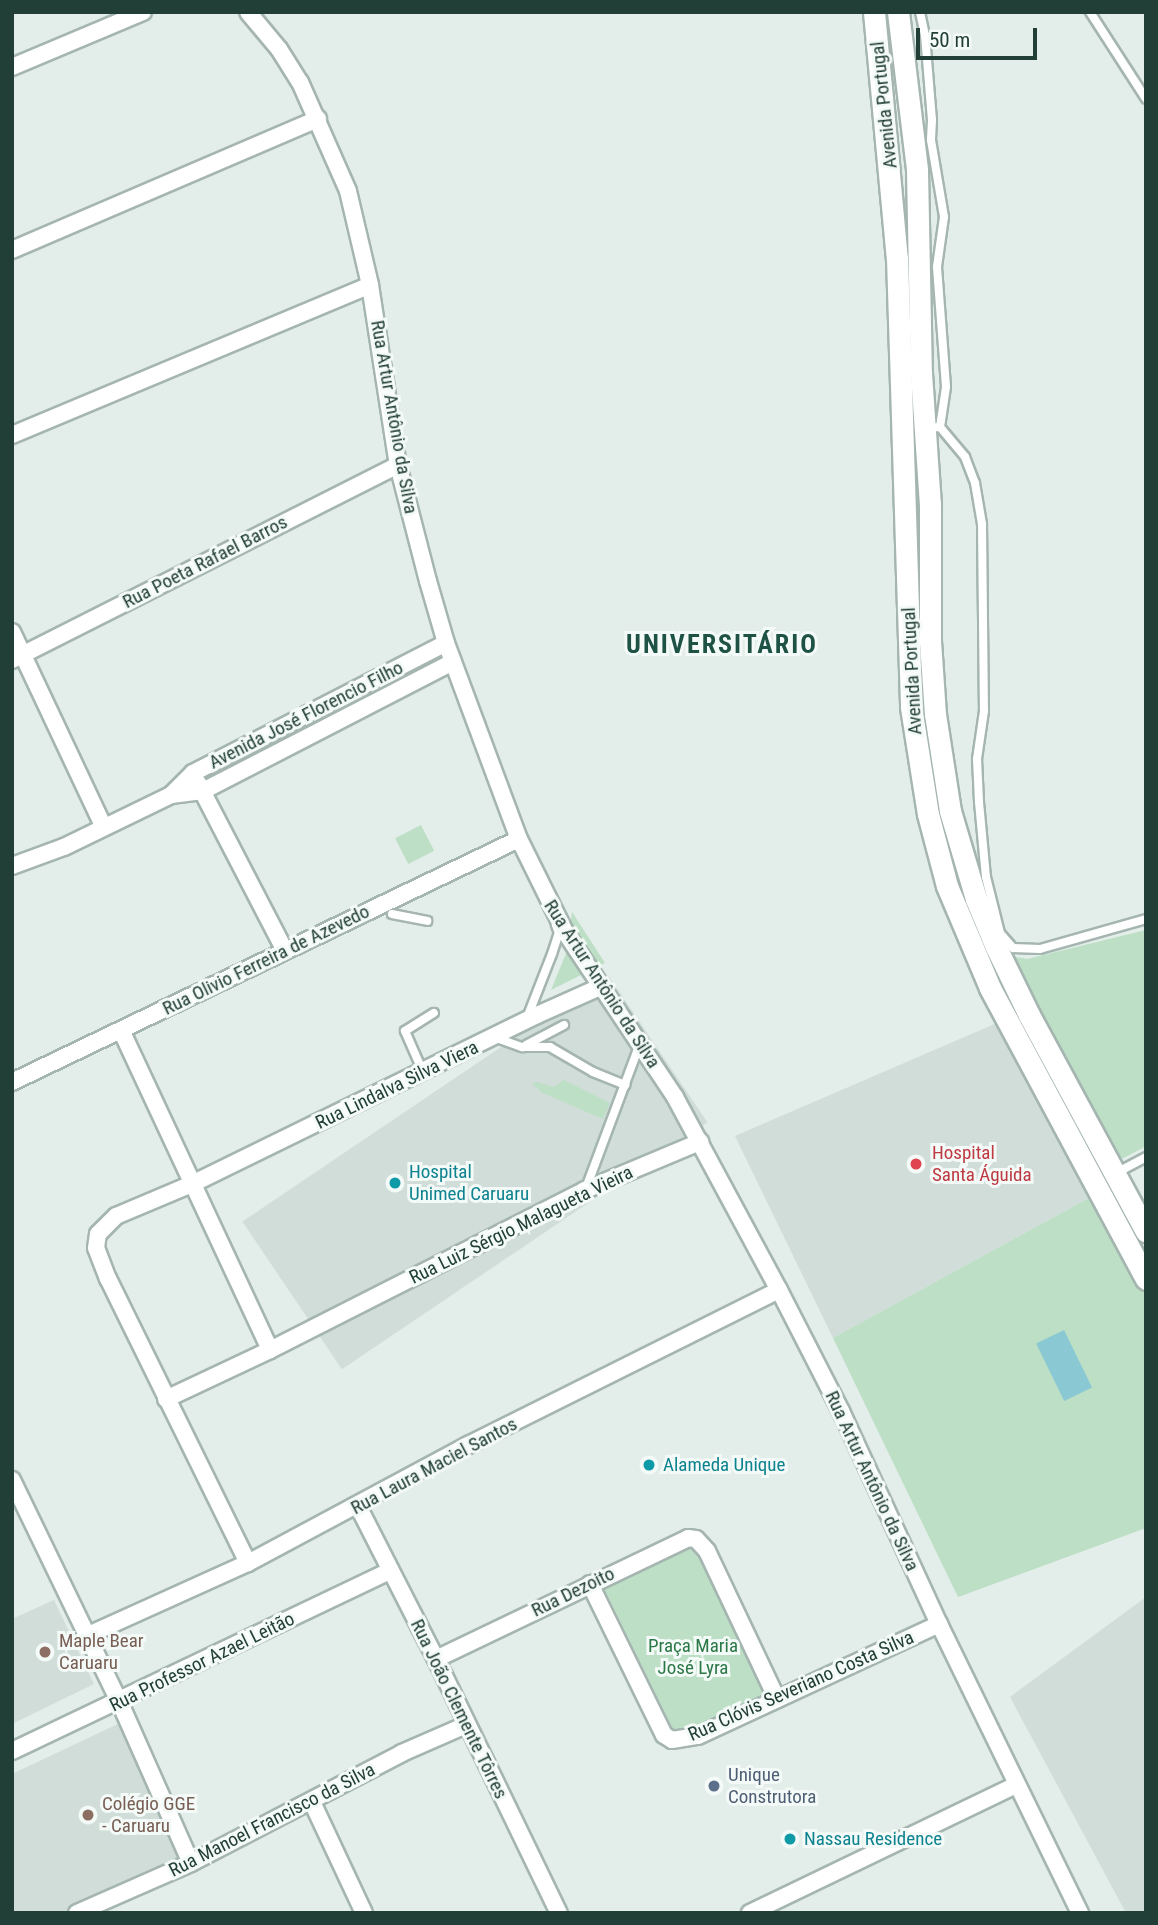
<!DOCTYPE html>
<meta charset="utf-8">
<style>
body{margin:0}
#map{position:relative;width:1158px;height:1925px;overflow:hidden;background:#e3ede9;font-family:"Roboto Condensed",sans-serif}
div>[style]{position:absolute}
.built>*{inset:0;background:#d1ddd8;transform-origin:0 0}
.green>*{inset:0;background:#bcdfc5;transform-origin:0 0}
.water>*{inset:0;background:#8ac9d4;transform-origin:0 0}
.roads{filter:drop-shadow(2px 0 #a5b5b0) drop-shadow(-2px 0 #a5b5b0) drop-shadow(0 2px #a5b5b0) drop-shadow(0 -2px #a5b5b0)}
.lane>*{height:8px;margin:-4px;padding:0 4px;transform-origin:4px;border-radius:4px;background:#fff}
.street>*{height:16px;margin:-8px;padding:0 8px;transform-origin:8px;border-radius:8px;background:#fff}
.secondary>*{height:21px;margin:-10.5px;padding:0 10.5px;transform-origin:10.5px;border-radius:10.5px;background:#fff}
.dots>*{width:19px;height:19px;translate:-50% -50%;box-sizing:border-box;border:4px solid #f4faf7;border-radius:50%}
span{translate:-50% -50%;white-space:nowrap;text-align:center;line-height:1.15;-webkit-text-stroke:6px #f4faf7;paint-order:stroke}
.street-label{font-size:19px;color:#223f37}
.health-label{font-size:19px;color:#be3a42}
.left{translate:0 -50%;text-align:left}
.culture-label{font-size:19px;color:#0d838f}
.education-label{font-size:19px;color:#785e54}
.park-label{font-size:19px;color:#2b7847}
.service-label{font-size:19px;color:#4e5e75}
.district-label{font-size:26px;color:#1d5245;font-weight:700;letter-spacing:2px}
.frame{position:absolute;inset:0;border:14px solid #223f37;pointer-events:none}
.scale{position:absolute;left:916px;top:28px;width:121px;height:32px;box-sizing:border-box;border:4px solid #223f37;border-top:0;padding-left:9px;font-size:21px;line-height:24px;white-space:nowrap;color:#223f37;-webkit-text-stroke:5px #f4faf7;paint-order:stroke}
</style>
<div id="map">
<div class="built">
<div style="left:608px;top:975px;width:178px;height:441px;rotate:56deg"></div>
<div style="clip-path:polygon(1004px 1020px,1100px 1192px,833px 1338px,735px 1136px)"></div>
<div style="clip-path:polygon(1146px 1597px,1146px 1913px,1126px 1913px,1010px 1697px)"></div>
<div style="clip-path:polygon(54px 1600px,94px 1684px,12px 1724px,12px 1619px)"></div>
<div style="clip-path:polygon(122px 1722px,182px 1856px,62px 1913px,12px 1913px,12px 1774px)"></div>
</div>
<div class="green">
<div style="left:421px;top:825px;width:29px;height:29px;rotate:63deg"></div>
<div style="clip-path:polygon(572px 912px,605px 963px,551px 990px,567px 951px)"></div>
<div style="clip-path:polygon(1146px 930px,1146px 1146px,1120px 1160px,1010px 956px,1027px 959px)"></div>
<div style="clip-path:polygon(564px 1080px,610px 1103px,603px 1119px,543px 1093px,532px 1084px,537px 1082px,554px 1087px)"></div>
<div style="clip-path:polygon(1100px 1192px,1146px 1280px,1146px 1528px,958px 1597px,833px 1338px)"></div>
<div style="left:692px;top:1538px;width:175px;height:101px;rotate:64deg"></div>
</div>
<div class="water">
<div style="left:1064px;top:1330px;width:64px;height:31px;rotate:64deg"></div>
</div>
<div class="roads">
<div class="lane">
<div style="left:920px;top:12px;width:24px;rotate:78deg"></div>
<div style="left:925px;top:35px;width:85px;rotate:85.3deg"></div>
<div style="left:932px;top:120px;width:20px;rotate:93deg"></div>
<div style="left:931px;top:140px;width:78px;rotate:80.4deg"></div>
<div style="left:944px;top:217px;width:50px;rotate:98deg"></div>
<div style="left:937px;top:267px;width:120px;rotate:85.7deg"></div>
<div style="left:946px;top:387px;width:40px;rotate:98.5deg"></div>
<div style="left:1090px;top:12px;width:103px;rotate:57.2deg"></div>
<div style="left:925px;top:428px;width:15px;rotate:-4deg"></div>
<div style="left:940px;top:427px;width:39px;rotate:50deg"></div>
<div style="left:965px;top:457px;width:28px;rotate:69deg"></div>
<div style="left:975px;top:483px;width:42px;rotate:80.3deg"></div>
<div style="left:982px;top:524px;width:187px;rotate:89.4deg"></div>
<div style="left:984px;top:711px;width:49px;rotate:98.3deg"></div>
<div style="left:977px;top:759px;width:43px;rotate:87.3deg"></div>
<div style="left:979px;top:802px;width:75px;rotate:84.7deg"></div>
<div style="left:986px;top:877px;width:58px;rotate:76deg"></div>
<div style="left:1000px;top:933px;width:20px;rotate:49deg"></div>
<div style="left:1013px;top:948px;width:27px;rotate:2deg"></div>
<div style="left:1040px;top:949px;width:110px;rotate:-15.8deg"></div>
<div style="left:392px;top:914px;width:36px;rotate:11deg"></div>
<div style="left:527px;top:1018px;width:69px;rotate:-68.7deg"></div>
<div style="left:552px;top:954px;width:22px;rotate:-72deg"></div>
<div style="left:559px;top:933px;width:9px;rotate:-111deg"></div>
<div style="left:494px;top:1037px;width:30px;rotate:20deg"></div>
<div style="left:522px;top:1047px;width:28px"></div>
<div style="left:550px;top:1047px;width:50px;rotate:30.2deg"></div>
<div style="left:593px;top:1072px;width:35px;rotate:22deg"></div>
<div style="left:526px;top:1045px;width:43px;rotate:-27.8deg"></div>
<div style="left:423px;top:1072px;width:45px;rotate:-113.7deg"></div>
<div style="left:405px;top:1031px;width:34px;rotate:-32deg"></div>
<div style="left:1118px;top:1172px;width:32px;rotate:-28deg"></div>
<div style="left:586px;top:1188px;width:152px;rotate:-69.5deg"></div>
</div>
<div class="street">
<div style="left:248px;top:12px;width:48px;rotate:50deg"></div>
<div style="left:279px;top:49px;width:39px;rotate:58deg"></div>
<div style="left:300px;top:82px;width:119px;rotate:66.2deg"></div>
<div style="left:348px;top:191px;width:97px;rotate:76.8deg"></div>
<div style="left:370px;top:285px;width:182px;rotate:81.2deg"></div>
<div style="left:398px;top:465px;width:120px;rotate:75.5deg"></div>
<div style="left:428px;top:581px;width:65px;rotate:73.8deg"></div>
<div style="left:446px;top:643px;width:209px;rotate:69.6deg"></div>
<div style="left:519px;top:839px;width:104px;rotate:63.7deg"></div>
<div style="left:565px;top:932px;width:198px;rotate:56.3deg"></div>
<div style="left:675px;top:1097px;width:219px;rotate:61.7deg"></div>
<div style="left:779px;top:1290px;width:136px;rotate:62.9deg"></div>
<div style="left:841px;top:1411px;width:234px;rotate:65.3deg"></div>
<div style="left:939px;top:1624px;width:322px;rotate:64deg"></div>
<div style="left:12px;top:67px;width:142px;rotate:-22.8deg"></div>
<div style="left:12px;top:250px;width:333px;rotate:-23.2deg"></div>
<div style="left:12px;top:435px;width:388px;rotate:-22.7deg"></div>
<div style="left:12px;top:632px;width:213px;rotate:64.8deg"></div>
<div style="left:12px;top:660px;width:432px;rotate:-26.8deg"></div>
<div style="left:198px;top:783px;width:187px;rotate:62.6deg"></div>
<div style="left:171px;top:795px;width:31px;rotate:-45deg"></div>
<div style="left:193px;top:773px;width:284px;rotate:-27.2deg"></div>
<div style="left:12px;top:866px;width:55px;rotate:-20.1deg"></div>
<div style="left:64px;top:847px;width:119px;rotate:-25.9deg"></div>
<div style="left:171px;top:795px;width:32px;rotate:-7deg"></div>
<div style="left:203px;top:791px;width:281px;rotate:-27.3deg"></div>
<div style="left:121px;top:1030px;width:353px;rotate:65deg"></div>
<div style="left:12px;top:1082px;width:562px;rotate:-25.61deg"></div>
<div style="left:166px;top:1399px;width:115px;rotate:-25.2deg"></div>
<div style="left:270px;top:1350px;width:353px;rotate:-26.9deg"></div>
<div style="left:585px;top:1190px;width:125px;rotate:-22.7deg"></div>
<div style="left:12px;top:1480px;width:248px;rotate:64.2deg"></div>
<div style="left:120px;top:1703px;width:175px;rotate:66.1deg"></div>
<div style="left:358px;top:1506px;width:172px;rotate:63deg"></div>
<div style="left:436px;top:1659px;width:282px;rotate:64.2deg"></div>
<div style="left:248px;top:1563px;width:317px;rotate:-116.2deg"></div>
<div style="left:108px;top:1279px;width:33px;rotate:-111deg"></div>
<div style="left:96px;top:1248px;width:14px;rotate:-82deg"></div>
<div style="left:98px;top:1234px;width:25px;rotate:-45deg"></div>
<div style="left:116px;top:1216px;width:82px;rotate:-22.8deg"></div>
<div style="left:192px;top:1184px;width:384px;rotate:-26.1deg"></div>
<div style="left:537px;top:1015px;width:71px;rotate:-24deg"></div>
<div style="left:590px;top:1584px;width:168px;rotate:63.9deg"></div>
<div style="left:664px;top:1735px;width:9px;rotate:32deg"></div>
<div style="left:672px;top:1740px;width:26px;rotate:-9deg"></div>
<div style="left:698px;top:1736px;width:266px;rotate:-24.9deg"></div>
<div style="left:86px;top:1636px;width:178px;rotate:-24.3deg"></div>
<div style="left:248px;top:1563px;width:250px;rotate:-28.2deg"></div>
<div style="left:468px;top:1445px;width:347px;rotate:-26.5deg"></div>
<div style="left:436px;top:1659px;width:280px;rotate:-25.6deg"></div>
<div style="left:688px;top:1538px;width:8px;rotate:7deg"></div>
<div style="left:696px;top:1539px;width:16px;rotate:47deg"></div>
<div style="left:707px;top:1551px;width:164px;rotate:64.7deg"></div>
<div style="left:12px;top:1751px;width:419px;rotate:-25.5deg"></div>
<div style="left:312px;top:1802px;width:123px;rotate:64.9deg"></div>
<div style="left:77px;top:1913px;width:124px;rotate:-23.7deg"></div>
<div style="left:191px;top:1863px;width:238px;rotate:-27.5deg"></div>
<div style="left:402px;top:1753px;width:70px;rotate:-23.6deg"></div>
<div style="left:750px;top:1913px;width:295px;rotate:-25.7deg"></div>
</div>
<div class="secondary">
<div style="left:874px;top:12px;width:247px;rotate:84.7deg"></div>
<div style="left:897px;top:258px;width:449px;rotate:88.2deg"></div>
<div style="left:911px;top:707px;width:108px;rotate:81deg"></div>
<div style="left:928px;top:814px;width:74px;rotate:75.2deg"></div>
<div style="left:947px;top:886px;width:111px;rotate:67.1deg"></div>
<div style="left:990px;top:988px;width:330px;rotate:61.8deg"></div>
<div style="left:898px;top:12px;width:159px;rotate:83.1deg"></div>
<div style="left:917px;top:170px;width:203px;rotate:88.9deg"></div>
<div style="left:921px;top:373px;width:131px;rotate:86.1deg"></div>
<div style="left:930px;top:504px;width:137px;rotate:90deg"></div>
<div style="left:930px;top:641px;width:73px;rotate:86.1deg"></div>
<div style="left:935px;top:714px;width:98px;rotate:81.2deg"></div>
<div style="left:950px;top:811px;width:92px;rotate:73.5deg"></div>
<div style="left:976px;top:899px;width:52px;rotate:67.4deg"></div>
<div style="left:996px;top:947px;width:76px;rotate:64.1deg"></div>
<div style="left:1029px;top:1015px;width:246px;rotate:61.6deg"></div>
</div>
</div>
<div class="dots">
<div style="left:916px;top:1164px;background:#e0444e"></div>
<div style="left:395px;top:1183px;background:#0f9aa8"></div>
<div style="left:649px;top:1465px;background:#0f9aa8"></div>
<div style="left:45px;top:1652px;background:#8d6e63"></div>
<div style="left:714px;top:1786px;background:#5c6f8a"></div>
<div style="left:88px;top:1815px;background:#8d6e63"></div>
<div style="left:790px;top:1839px;background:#0f9aa8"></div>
</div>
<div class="street-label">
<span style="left:884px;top:105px;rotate:-96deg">Avenida Portugal</span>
<span style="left:394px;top:417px;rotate:80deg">Rua Artur Antônio da Silva</span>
<span style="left:205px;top:562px;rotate:-27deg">Rua Poeta Rafael Barros</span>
<span style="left:912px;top:671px;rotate:-93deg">Avenida Portugal</span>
<span style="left:306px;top:715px;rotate:-27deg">Avenida José Florencio Filho</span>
<span style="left:266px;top:960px;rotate:-26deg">Rua Olivio Ferreira de Azevedo</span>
<span style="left:602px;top:984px;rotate:57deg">Rua Artur Antônio da Silva</span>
<span style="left:397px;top:1085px;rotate:-26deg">Rua Lindalva Silva Viera</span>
<span style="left:521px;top:1225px;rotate:-26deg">Rua Luiz Sérgio Malagueta Vieira</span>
<span style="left:434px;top:1466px;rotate:-28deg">Rua Laura Maciel Santos</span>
<span style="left:872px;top:1481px;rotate:65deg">Rua Artur Antônio da Silva</span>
<span style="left:573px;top:1592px;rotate:-26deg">Rua Dezoito</span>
<span style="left:202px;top:1662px;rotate:-26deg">Rua Professor Azael Leitão</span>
<span style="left:801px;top:1686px;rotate:-24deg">Rua Clóvis Severiano Costa Silva</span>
<span style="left:459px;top:1709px;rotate:64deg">Rua João Clemente Tôrres</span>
<span style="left:272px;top:1820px;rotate:-27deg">Rua Manoel Francisco da Silva</span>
</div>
<div class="health-label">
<span class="left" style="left:932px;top:1164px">Hospital<br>Santa Águida</span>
</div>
<div class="culture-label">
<span class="left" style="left:409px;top:1183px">Hospital<br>Unimed Caruaru</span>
<span class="left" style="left:663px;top:1465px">Alameda Unique</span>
<span class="left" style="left:804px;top:1839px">Nassau Residence</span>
</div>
<div class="education-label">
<span class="left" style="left:59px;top:1652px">Maple Bear<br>Caruaru</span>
<span class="left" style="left:102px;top:1815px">Colégio GGE<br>- Caruaru</span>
</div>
<div class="park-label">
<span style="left:693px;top:1657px">Praça Maria<br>José Lyra</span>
</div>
<div class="service-label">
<span class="left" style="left:728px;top:1786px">Unique<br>Construtora</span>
</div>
<div class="district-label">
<span style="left:722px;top:645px">UNIVERSITÁRIO</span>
</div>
<div class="frame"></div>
<div class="scale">50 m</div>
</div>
